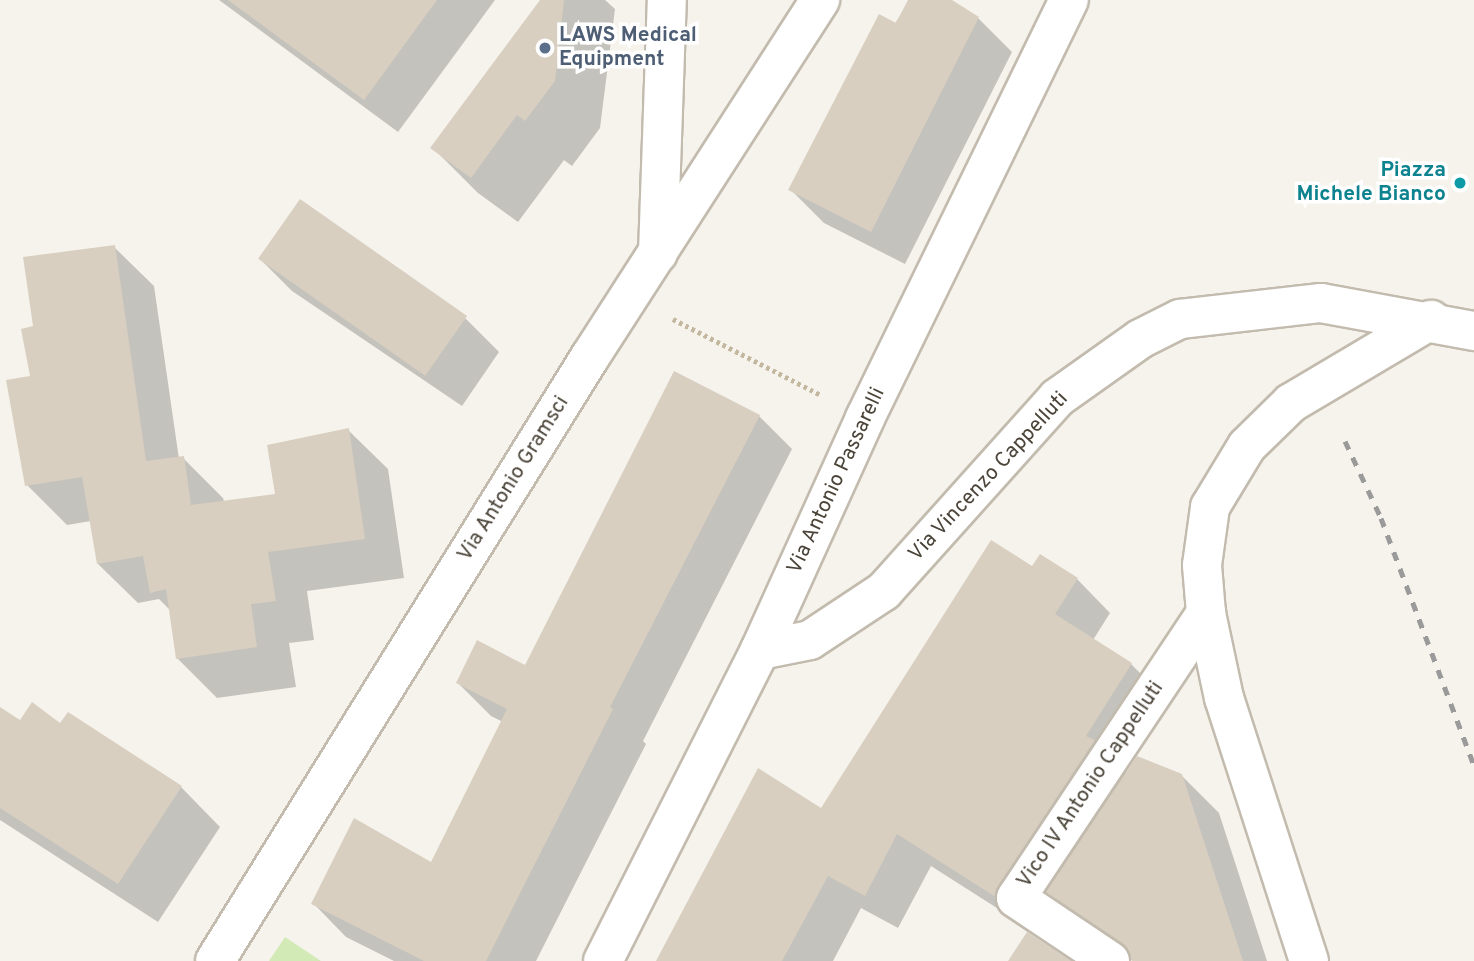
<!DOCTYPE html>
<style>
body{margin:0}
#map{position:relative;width:1474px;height:961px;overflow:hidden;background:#f6f3ec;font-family:Overpass,sans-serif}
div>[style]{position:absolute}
.green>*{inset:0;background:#d2eab5}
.shadow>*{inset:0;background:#0003}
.building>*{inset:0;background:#d8cfc1;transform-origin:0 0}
.path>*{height:4.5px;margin-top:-2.25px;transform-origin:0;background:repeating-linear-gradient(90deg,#c4b79f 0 3.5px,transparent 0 7px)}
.roads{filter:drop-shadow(2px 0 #c2bbae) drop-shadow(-2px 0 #c2bbae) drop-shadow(0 2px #c2bbae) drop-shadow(0 -2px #c2bbae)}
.minor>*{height:38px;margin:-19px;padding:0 19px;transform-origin:19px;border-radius:19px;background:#fff}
.rail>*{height:5px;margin-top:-2.5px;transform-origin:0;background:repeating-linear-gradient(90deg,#9a9a9a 0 9px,transparent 0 18px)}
.dots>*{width:19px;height:19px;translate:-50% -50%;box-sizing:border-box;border:4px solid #fff;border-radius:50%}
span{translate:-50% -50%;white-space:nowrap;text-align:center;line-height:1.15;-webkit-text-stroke:7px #fff;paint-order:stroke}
.service-label{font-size:21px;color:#4e5e75;font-weight:700}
.left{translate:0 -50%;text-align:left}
.culture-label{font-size:21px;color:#0d838f;font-weight:700}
.right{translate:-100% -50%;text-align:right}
.street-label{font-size:21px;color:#4b4439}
</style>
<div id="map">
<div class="green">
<div style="clip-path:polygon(285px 937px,321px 961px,269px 961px)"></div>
</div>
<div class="shadow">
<div style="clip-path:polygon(219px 0,495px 0,398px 132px)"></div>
<div style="clip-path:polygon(542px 0,605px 0,615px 9px,600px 128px,572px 166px,564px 160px,518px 222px,478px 193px,432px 147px)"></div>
<div style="clip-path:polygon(910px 0,949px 0,978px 18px,1012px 52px,905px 264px,824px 223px,790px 189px)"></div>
<div style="clip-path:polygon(300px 201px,466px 319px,499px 352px,462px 406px,292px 291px,259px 258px)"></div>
<div style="clip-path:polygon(114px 247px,154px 286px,179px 459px,183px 458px,223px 498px,224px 502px,277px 495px,348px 430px,388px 469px,404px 578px,307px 591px,314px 640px,289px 643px,296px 687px,217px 698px,178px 659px,171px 611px,159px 599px,138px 603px,98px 564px,91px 521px,67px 525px,27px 485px,35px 327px)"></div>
<div style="clip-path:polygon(759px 416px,792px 449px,643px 741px,646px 744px,536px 961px,394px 961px,346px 937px,313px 903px,431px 864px,503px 722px,491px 716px,458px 683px,526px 667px)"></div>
<div style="clip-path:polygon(1033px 568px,1077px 579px,1110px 613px,1093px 640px,1131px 664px,1165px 698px,1120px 768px,1127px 774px,1181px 775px,1219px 813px,1267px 961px,1133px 961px,1086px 929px,1049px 892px,1028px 928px,931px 866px,898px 928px,861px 908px,833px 961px,658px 961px,822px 810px)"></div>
<div style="clip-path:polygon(0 709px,21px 722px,61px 725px,181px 787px,220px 827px,158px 922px,0 820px)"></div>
</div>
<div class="building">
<div style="clip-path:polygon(228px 0,437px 0,364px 100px)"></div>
<div style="clip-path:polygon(540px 0,564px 0,555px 81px,525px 121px,517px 115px,471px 178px,430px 148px)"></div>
<div style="clip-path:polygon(908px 0,952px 0,979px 17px,871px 232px,788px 190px,879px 14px,896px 23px)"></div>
<div style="left:300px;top:199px;width:204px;height:73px;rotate:35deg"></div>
<div style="clip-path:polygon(115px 245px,146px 461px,184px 456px,191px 505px,275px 494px,267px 445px,349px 428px,365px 539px,268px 552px,276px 601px,251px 604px,257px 647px,176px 659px,166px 589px,150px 593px,143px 556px,97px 564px,82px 477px,25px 486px,6px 380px,30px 376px,21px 329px,33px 326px,23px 257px)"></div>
<div style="clip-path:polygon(674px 371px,760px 415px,610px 707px,613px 709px,486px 961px,424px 961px,311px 904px,354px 818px,431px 862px,507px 709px,456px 683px,477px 640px,525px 665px)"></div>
<div style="clip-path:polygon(991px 540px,1032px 566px,1040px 554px,1078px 578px,1055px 614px,1132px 663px,1086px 736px,1095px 740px,998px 886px,994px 896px,897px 834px,865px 896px,828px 876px,782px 961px,656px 961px,758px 768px,821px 808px)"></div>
<div style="clip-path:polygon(32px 702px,60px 723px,68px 712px,182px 786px,118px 884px,0 808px,0 707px,20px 720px)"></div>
<div style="clip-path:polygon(1137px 756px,1182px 774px,1243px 961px,1132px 961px,1129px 951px,1122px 943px,1046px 892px)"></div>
<div style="clip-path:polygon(1027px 932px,1071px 961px,1008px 961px)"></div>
</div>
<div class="path">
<div style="left:673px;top:319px;width:166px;rotate:27.2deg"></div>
</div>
<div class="roads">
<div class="minor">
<div style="left:658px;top:253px;width:253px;rotate:-88deg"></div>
<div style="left:760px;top:650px;width:51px;rotate:-11.3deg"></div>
<div style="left:810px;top:640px;width:89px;rotate:-33.5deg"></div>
<div style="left:884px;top:591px;width:259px;rotate:-48.1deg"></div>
<div style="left:1057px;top:398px;width:102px;rotate:-35.4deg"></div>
<div style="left:1140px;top:339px;width:45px;rotate:-26.6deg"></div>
<div style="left:1180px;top:319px;width:142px;rotate:-6.5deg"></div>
<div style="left:1321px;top:303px;width:156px;rotate:10.4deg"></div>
<div style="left:215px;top:961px;width:711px;rotate:-58.17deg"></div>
<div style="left:590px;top:357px;width:425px;rotate:-57.2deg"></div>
<div style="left:603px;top:961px;width:348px;rotate:-63.2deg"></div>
<div style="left:760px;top:650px;width:255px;rotate:-65.6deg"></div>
<div style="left:865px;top:418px;width:465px;rotate:-64deg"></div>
<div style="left:1110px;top:961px;width:113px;rotate:-146.2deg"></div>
<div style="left:1016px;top:898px;width:343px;rotate:-56.3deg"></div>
<div style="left:1309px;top:961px;width:276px;rotate:-107.9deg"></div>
<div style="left:1224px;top:698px;width:87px;rotate:-102deg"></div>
<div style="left:1206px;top:613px;width:48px;rotate:-94.8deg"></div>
<div style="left:1202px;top:565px;width:59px;rotate:-82.1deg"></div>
<div style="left:1210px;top:507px;width:71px;rotate:-58.8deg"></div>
<div style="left:1247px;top:446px;width:62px;rotate:-44.3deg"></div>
<div style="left:1291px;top:403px;width:163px;rotate:-30.7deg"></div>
</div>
</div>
<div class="rail">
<div style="left:1345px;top:441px;width:85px;rotate:64.9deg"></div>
<div style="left:1381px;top:518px;width:265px;rotate:69.4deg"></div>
</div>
<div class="dots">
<div style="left:545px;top:48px;background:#5c6f8a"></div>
<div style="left:1460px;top:183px;background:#0f9aa8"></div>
</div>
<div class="service-label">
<span class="left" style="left:559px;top:48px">LAWS Medical<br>Equipment</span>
</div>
<div class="culture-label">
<span class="right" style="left:1446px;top:183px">Piazza<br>Michele Bianco</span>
</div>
<div class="street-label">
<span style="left:989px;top:477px;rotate:-47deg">Via Vincenzo Cappelluti</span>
<span style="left:514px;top:479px;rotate:-58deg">Via Antonio Gramsci</span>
<span style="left:837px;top:481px;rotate:-65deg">Via Antonio Passarelli</span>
<span style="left:1091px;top:785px;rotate:-56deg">Vico IV Antonio Cappelluti</span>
</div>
</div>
